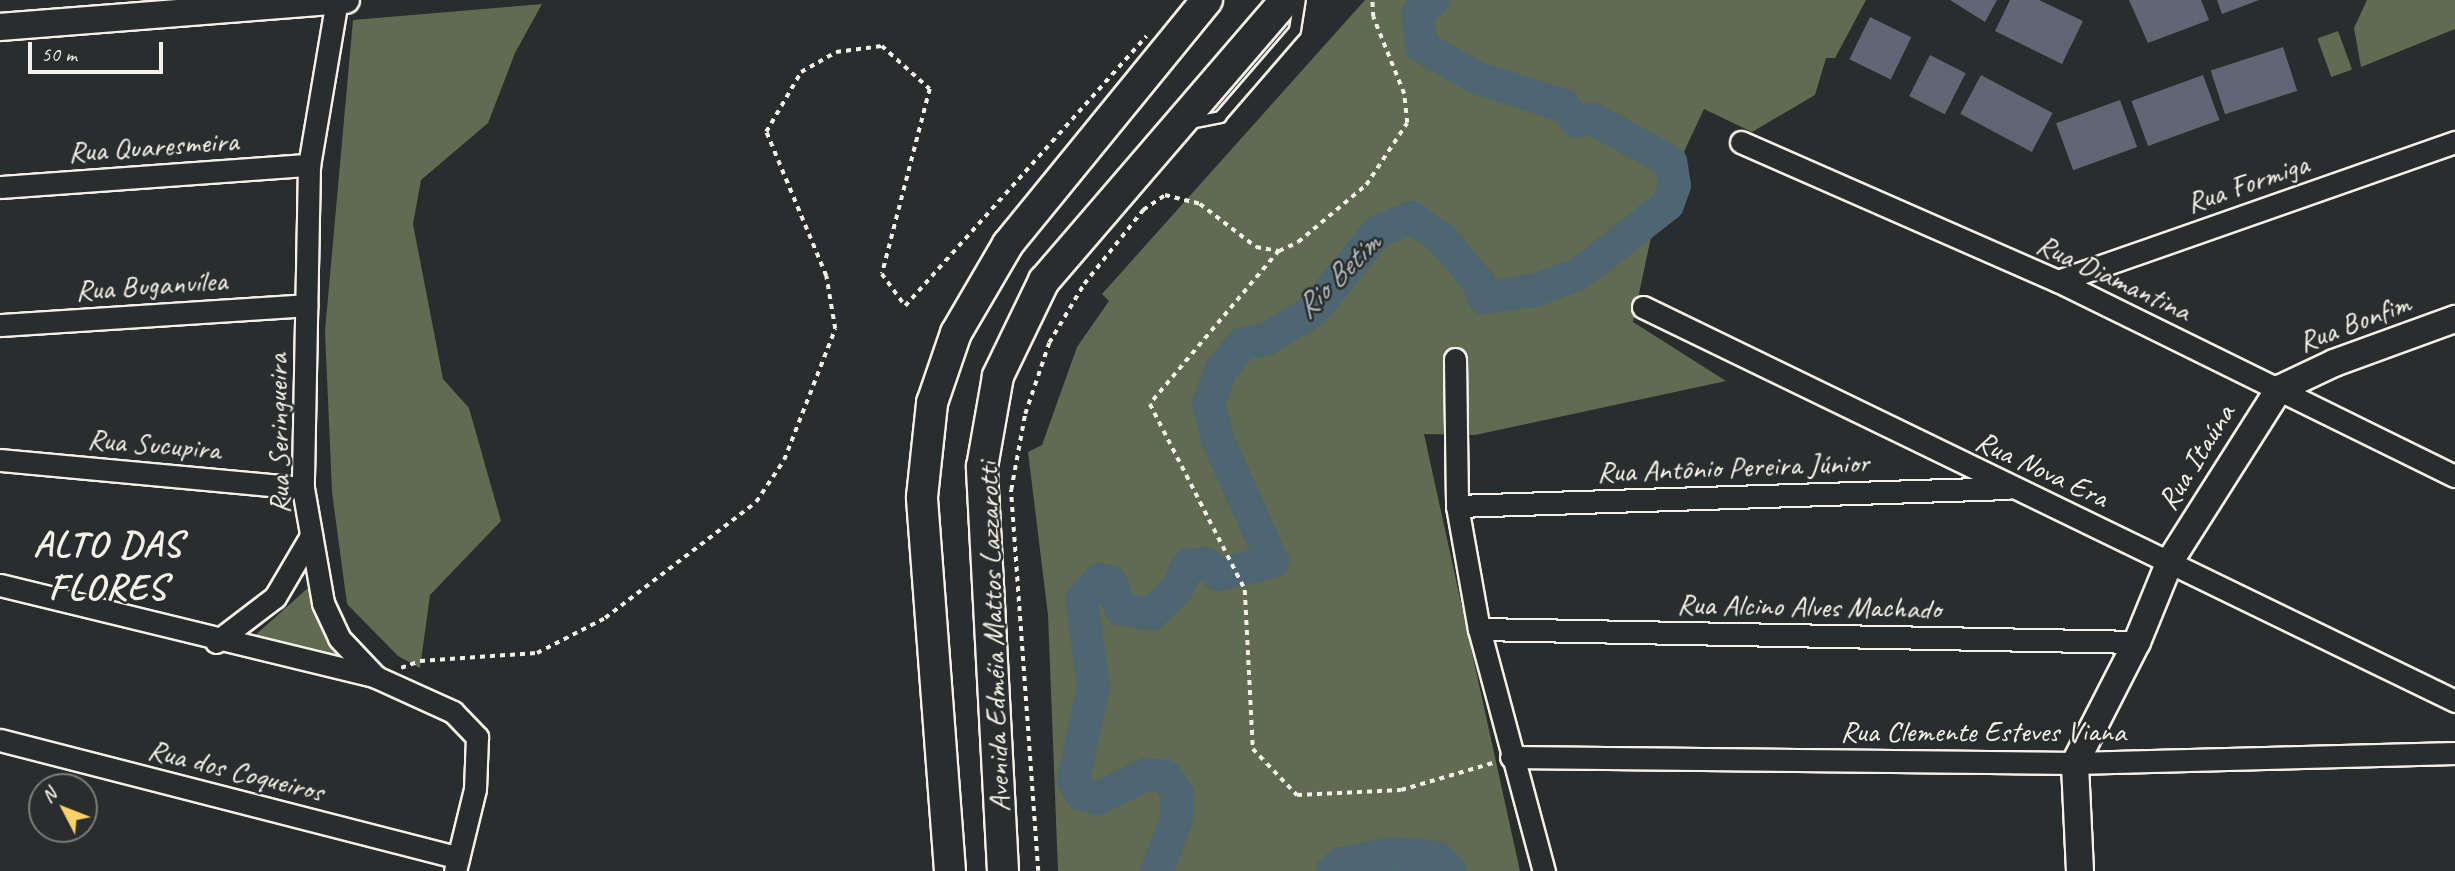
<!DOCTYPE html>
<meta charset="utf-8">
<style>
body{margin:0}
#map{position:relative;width:2455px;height:871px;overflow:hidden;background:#2a2d2e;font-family:Caveat,sans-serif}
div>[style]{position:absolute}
.green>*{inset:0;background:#606b51;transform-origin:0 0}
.river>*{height:33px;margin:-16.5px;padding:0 16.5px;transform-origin:16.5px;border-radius:16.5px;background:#4d6671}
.building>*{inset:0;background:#616675;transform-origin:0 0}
.path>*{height:3.5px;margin-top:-1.75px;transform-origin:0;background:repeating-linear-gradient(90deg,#f4f1e8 0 5px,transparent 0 10px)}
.roads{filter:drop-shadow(2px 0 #f4f1e8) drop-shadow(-2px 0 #f4f1e8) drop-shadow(0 2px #f4f1e8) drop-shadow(0 -2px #f4f1e8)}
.service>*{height:10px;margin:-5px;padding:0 5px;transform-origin:5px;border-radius:5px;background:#2a2d2e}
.minor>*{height:21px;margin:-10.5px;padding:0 10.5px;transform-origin:10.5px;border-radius:10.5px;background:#2a2d2e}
.tertiary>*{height:26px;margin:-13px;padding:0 13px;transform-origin:13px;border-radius:13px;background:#2a2d2e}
.secondary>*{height:30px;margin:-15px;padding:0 15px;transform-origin:15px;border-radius:15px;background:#2a2d2e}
span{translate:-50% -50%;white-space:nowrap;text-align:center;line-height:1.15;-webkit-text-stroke:5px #2a2d2e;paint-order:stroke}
.street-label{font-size:30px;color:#f4f1e8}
.water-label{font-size:32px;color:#b1b9b8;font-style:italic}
.district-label{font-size:37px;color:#f4f1e8;font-weight:700;letter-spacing:2px}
.north{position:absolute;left:28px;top:773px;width:70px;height:70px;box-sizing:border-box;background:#2a2d2e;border:2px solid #7b7b78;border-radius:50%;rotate:312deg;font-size:19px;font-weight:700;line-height:28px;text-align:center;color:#f4f1e8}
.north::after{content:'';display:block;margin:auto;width:24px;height:32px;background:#ffd166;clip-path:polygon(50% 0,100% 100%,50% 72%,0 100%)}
.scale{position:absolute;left:28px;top:42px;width:135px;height:32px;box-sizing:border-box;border:4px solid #f4f1e8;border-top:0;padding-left:9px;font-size:21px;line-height:24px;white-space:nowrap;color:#f4f1e8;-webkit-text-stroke:5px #2a2d2e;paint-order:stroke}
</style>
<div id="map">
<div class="green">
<div style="clip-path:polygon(1365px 0,1866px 0,1835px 58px,1826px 58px,1815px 95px,1752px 132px,1704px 109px,1657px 209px,1633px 322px,1726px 381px,1475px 435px,1424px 434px,1520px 871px,1058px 871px,1048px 615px,1028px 452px,1042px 445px,1077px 347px,1109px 301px,1102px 294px)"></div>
<div style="clip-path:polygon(2367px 0,2455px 0,2455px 29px,2361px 67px,2354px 28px)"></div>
<div style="clip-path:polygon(542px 4px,515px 53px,488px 123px,421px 180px,413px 224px,443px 379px,469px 408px,501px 521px,430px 595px,420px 668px,398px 656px,347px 604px,332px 492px,325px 331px,353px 20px)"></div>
<div style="left:2338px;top:31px;width:41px;height:22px;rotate:70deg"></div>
<div style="clip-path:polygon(309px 587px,341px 658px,252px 638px)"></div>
</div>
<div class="river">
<div style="left:1156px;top:871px;width:57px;rotate:-69.3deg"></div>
<div style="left:1176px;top:818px;width:25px;rotate:-88deg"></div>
<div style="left:1177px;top:793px;width:20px;rotate:-123deg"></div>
<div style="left:1166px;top:776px;width:20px;rotate:-174deg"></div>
<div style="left:1146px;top:774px;width:55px;rotate:153.9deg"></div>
<div style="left:1097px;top:798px;width:18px;rotate:-164deg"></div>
<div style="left:1080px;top:793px;width:16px;rotate:-117deg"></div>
<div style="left:1073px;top:779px;width:95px;rotate:-77.9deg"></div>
<div style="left:1093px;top:686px;width:88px;rotate:-97.9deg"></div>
<div style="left:1081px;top:599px;width:27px;rotate:-48deg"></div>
<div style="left:1099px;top:579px;width:11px;rotate:10deg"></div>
<div style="left:1110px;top:581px;width:30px;rotate:69deg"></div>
<div style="left:1121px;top:609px;width:30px;rotate:8deg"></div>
<div style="left:1151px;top:613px;width:35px;rotate:-44deg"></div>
<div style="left:1176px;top:589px;width:26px;rotate:-65deg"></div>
<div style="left:1187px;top:565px;width:18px;rotate:-6deg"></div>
<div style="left:1205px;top:563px;width:17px;rotate:40deg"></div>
<div style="left:1218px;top:574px;width:56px;rotate:-13.5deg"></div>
<div style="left:1272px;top:561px;width:134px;rotate:-114.3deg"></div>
<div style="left:1217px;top:439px;width:37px;rotate:-104deg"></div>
<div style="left:1208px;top:403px;width:35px;rotate:-70deg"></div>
<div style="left:1220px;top:370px;width:35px;rotate:-51deg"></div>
<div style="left:1242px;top:343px;width:23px;rotate:-10deg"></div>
<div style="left:1265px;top:339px;width:56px;rotate:-31.1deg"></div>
<div style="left:1313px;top:310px;width:102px;rotate:-51deg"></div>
<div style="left:1377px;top:231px;width:37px;rotate:-22deg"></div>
<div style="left:1411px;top:217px;width:37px;rotate:35deg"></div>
<div style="left:1441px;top:238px;width:57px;rotate:49.9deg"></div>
<div style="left:1478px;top:282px;width:16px;rotate:72deg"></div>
<div style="left:1483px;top:297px;width:51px;rotate:-7.8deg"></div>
<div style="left:1534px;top:290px;width:48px;rotate:-20.7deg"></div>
<div style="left:1579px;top:273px;width:112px;rotate:-38.1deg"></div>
<div style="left:1667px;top:204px;width:20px;rotate:-70deg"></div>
<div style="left:1674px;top:185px;width:24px;rotate:-99deg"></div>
<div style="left:1670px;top:161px;width:90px;rotate:-151.4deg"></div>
<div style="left:1591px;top:118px;width:15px;rotate:169deg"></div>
<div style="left:1576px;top:121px;width:21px;rotate:-129deg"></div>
<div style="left:1563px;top:105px;width:91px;rotate:-162.2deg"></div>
<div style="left:1476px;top:77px;width:63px;rotate:-150.6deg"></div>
<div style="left:1421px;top:46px;width:33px;rotate:-97deg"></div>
<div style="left:1417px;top:13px;width:20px;rotate:-41deg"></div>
<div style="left:1331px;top:871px;width:13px;rotate:-39deg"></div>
<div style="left:1341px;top:863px;width:53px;rotate:-10.9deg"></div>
<div style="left:1393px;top:853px;width:43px;rotate:5.3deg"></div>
<div style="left:1436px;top:857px;width:20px;rotate:45deg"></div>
</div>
<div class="building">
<div style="clip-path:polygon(1950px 0,1997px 0,1985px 22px)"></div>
<div style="clip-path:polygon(2010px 0,2039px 0,2083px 21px,2062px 64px,1995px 31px)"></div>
<div style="clip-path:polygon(2129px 0,2201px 0,2209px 20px,2148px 43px)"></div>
<div style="clip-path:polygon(2217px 0,2259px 0,2222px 14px)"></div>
<div style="left:1870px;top:17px;width:46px;height:47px;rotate:26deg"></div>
<div style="left:2283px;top:47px;width:46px;height:76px;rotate:72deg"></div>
<div style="left:1930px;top:55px;width:40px;height:46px;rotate:27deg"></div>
<div style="left:1981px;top:75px;width:81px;height:44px;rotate:28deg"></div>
<div style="left:2203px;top:75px;width:48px;height:76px;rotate:70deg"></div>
<div style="left:2120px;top:100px;width:50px;height:68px;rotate:70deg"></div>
</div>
<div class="path">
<div style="left:1279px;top:251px;width:200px;rotate:130.1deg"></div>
<div style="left:1150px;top:404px;width:209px;rotate:62.9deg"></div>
<div style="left:1245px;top:590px;width:159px;rotate:87.1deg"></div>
<div style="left:1253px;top:749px;width:64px;rotate:46.3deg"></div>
<div style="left:1297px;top:795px;width:104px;rotate:-2.8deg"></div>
<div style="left:1401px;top:790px;width:99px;rotate:-16.4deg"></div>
<div style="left:401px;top:668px;width:20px;rotate:-20deg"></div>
<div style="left:420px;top:661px;width:117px;rotate:-3.9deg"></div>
<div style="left:537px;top:653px;width:76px;rotate:-27.2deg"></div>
<div style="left:605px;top:618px;width:190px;rotate:-37.5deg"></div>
<div style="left:756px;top:502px;width:50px;rotate:-56.3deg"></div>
<div style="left:784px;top:460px;width:141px;rotate:-68.7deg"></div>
<div style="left:835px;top:329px;width:54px;rotate:-99.6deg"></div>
<div style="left:826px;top:276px;width:156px;rotate:-112.6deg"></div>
<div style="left:766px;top:132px;width:69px;rotate:-59.7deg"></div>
<div style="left:801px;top:72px;width:40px;rotate:-29.7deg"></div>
<div style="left:836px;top:52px;width:46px;rotate:-7.4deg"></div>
<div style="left:882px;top:46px;width:64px;rotate:41.9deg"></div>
<div style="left:930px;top:89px;width:191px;rotate:104.5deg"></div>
<div style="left:882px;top:274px;width:39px;rotate:54deg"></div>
<div style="left:905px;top:306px;width:362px;rotate:-48.2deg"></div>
<div style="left:1038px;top:871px;width:382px;rotate:-94.1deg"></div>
<div style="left:1011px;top:490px;width:77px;rotate:-79.6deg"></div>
<div style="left:1025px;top:414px;width:75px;rotate:-71.3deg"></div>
<div style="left:1049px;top:343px;width:69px;rotate:-59.3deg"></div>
<div style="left:1084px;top:284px;width:95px;rotate:-51.4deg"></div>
<div style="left:1143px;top:210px;width:27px;rotate:-34deg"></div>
<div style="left:1165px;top:195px;width:36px;rotate:14deg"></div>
<div style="left:1200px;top:204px;width:71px;rotate:37.5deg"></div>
<div style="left:1256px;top:247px;width:23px;rotate:10deg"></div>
<div style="left:1279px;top:251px;width:21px;rotate:-25deg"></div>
<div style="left:1298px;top:242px;width:89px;rotate:-40deg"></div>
<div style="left:1366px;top:185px;width:74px;rotate:-56.5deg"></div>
<div style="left:1407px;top:123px;width:29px;rotate:-96deg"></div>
<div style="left:1404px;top:94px;width:83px;rotate:-111.9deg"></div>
<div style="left:1373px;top:17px;width:17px;rotate:-93deg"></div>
</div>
<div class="roads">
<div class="service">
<div style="left:1190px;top:123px;width:31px;rotate:-11deg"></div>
<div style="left:1220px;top:117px;width:115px;rotate:-49.2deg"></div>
<div style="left:1295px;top:30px;width:30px;rotate:-81deg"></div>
</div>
<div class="minor">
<div style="left:337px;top:0;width:167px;rotate:99.6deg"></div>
<div style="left:309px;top:165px;width:323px;rotate:91.1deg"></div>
<div style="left:303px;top:488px;width:117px;rotate:80.1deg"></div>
<div style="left:323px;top:603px;width:38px;rotate:65deg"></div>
<div style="left:339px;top:638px;width:54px;rotate:46.5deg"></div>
<div style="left:376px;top:677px;width:85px;rotate:24.4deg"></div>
<div style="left:453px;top:712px;width:35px;rotate:46deg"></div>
<div style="left:477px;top:737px;width:52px;rotate:92.2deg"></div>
<div style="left:475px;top:789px;width:84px;rotate:103.7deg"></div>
<div style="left:1741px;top:142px;width:346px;rotate:23.7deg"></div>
<div style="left:2058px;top:281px;width:442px;rotate:26.2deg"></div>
<div style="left:0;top:187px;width:310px;rotate:-4.1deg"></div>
<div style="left:2058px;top:281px;width:421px;rotate:-19.3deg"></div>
<div style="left:1643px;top:307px;width:903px;rotate:25.88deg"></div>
<div style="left:0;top:325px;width:307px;rotate:-3.7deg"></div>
<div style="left:1455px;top:359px;width:147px;rotate:89.2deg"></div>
<div style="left:1457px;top:506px;width:125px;rotate:79.9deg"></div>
<div style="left:1479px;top:629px;width:251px;rotate:75deg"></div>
<div style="left:0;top:460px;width:304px;rotate:5.3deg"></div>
<div style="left:1457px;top:506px;width:551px;rotate:-1.87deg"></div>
<div style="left:0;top:585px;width:387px;rotate:13.7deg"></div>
<div style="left:1479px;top:629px;width:658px;rotate:1.13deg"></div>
<div style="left:216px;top:642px;width:74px;rotate:-37.3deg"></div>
<div style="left:275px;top:597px;width:71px;rotate:-59.5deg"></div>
<div style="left:0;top:740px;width:473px;rotate:14.4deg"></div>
<div style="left:1511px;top:757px;width:564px;rotate:0.61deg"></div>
<div style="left:2075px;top:763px;width:380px;rotate:-1.5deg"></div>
</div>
<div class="tertiary">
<div style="left:0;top:27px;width:347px;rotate:-4.5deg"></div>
<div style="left:2080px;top:871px;width:108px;rotate:-92.7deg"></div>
<div style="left:2075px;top:763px;width:136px;rotate:-62.9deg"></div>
<div style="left:2137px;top:642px;width:87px;rotate:-67.8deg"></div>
<div style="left:2170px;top:561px;width:204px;rotate:-57.6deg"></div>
<div style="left:2279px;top:389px;width:61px;rotate:-25.3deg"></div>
<div style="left:2334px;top:363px;width:129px;rotate:-20deg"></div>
</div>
<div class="secondary">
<div style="left:950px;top:871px;width:375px;rotate:-94.3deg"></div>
<div style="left:922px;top:497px;width:95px;rotate:-83.9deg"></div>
<div style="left:932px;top:403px;width:74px;rotate:-71.1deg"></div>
<div style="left:956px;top:333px;width:103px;rotate:-59.7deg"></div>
<div style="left:1008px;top:244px;width:315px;rotate:-50.8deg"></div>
<div style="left:1003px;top:871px;width:405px;rotate:-93deg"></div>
<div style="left:982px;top:467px;width:92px;rotate:-80deg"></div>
<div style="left:998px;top:376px;width:106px;rotate:-64.2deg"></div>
<div style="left:1044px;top:281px;width:371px;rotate:-49.3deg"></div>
</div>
</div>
<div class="street-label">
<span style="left:153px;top:146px;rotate:-4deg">Rua Quaresmeira</span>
<span style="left:2247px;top:183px;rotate:-19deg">Rua Formiga</span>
<span style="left:2114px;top:277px;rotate:25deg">Rua Diamantina</span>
<span style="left:151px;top:285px;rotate:-4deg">Rua Buganvílea</span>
<span style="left:2354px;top:322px;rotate:-21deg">Rua Bonfim</span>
<span style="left:278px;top:434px;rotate:-91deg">Rua Seringueira</span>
<span style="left:154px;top:444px;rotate:5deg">Rua Sucupira</span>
<span style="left:2196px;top:457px;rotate:-58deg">Rua Itaúna</span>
<span style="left:1733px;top:467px;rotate:-2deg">Rua Antônio Pereira Júnior</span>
<span style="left:2042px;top:469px;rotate:25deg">Rua Nova Era</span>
<span style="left:1809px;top:606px;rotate:1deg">Rua Alcino Alves Machado</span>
<span style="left:993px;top:637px;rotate:-92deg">Avenida Edméia Mattos Lazzarotti</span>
<span style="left:1983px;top:731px">Rua Clemente Esteves Viana</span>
<span style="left:236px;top:770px;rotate:14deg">Rua dos Coqueiros</span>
</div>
<div class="water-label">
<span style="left:1338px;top:276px;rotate:-45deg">Rio Betim</span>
</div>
<div class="district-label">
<span style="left:108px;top:566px">ALTO DAS<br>FLORES</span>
</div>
<div class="north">N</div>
<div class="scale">50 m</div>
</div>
